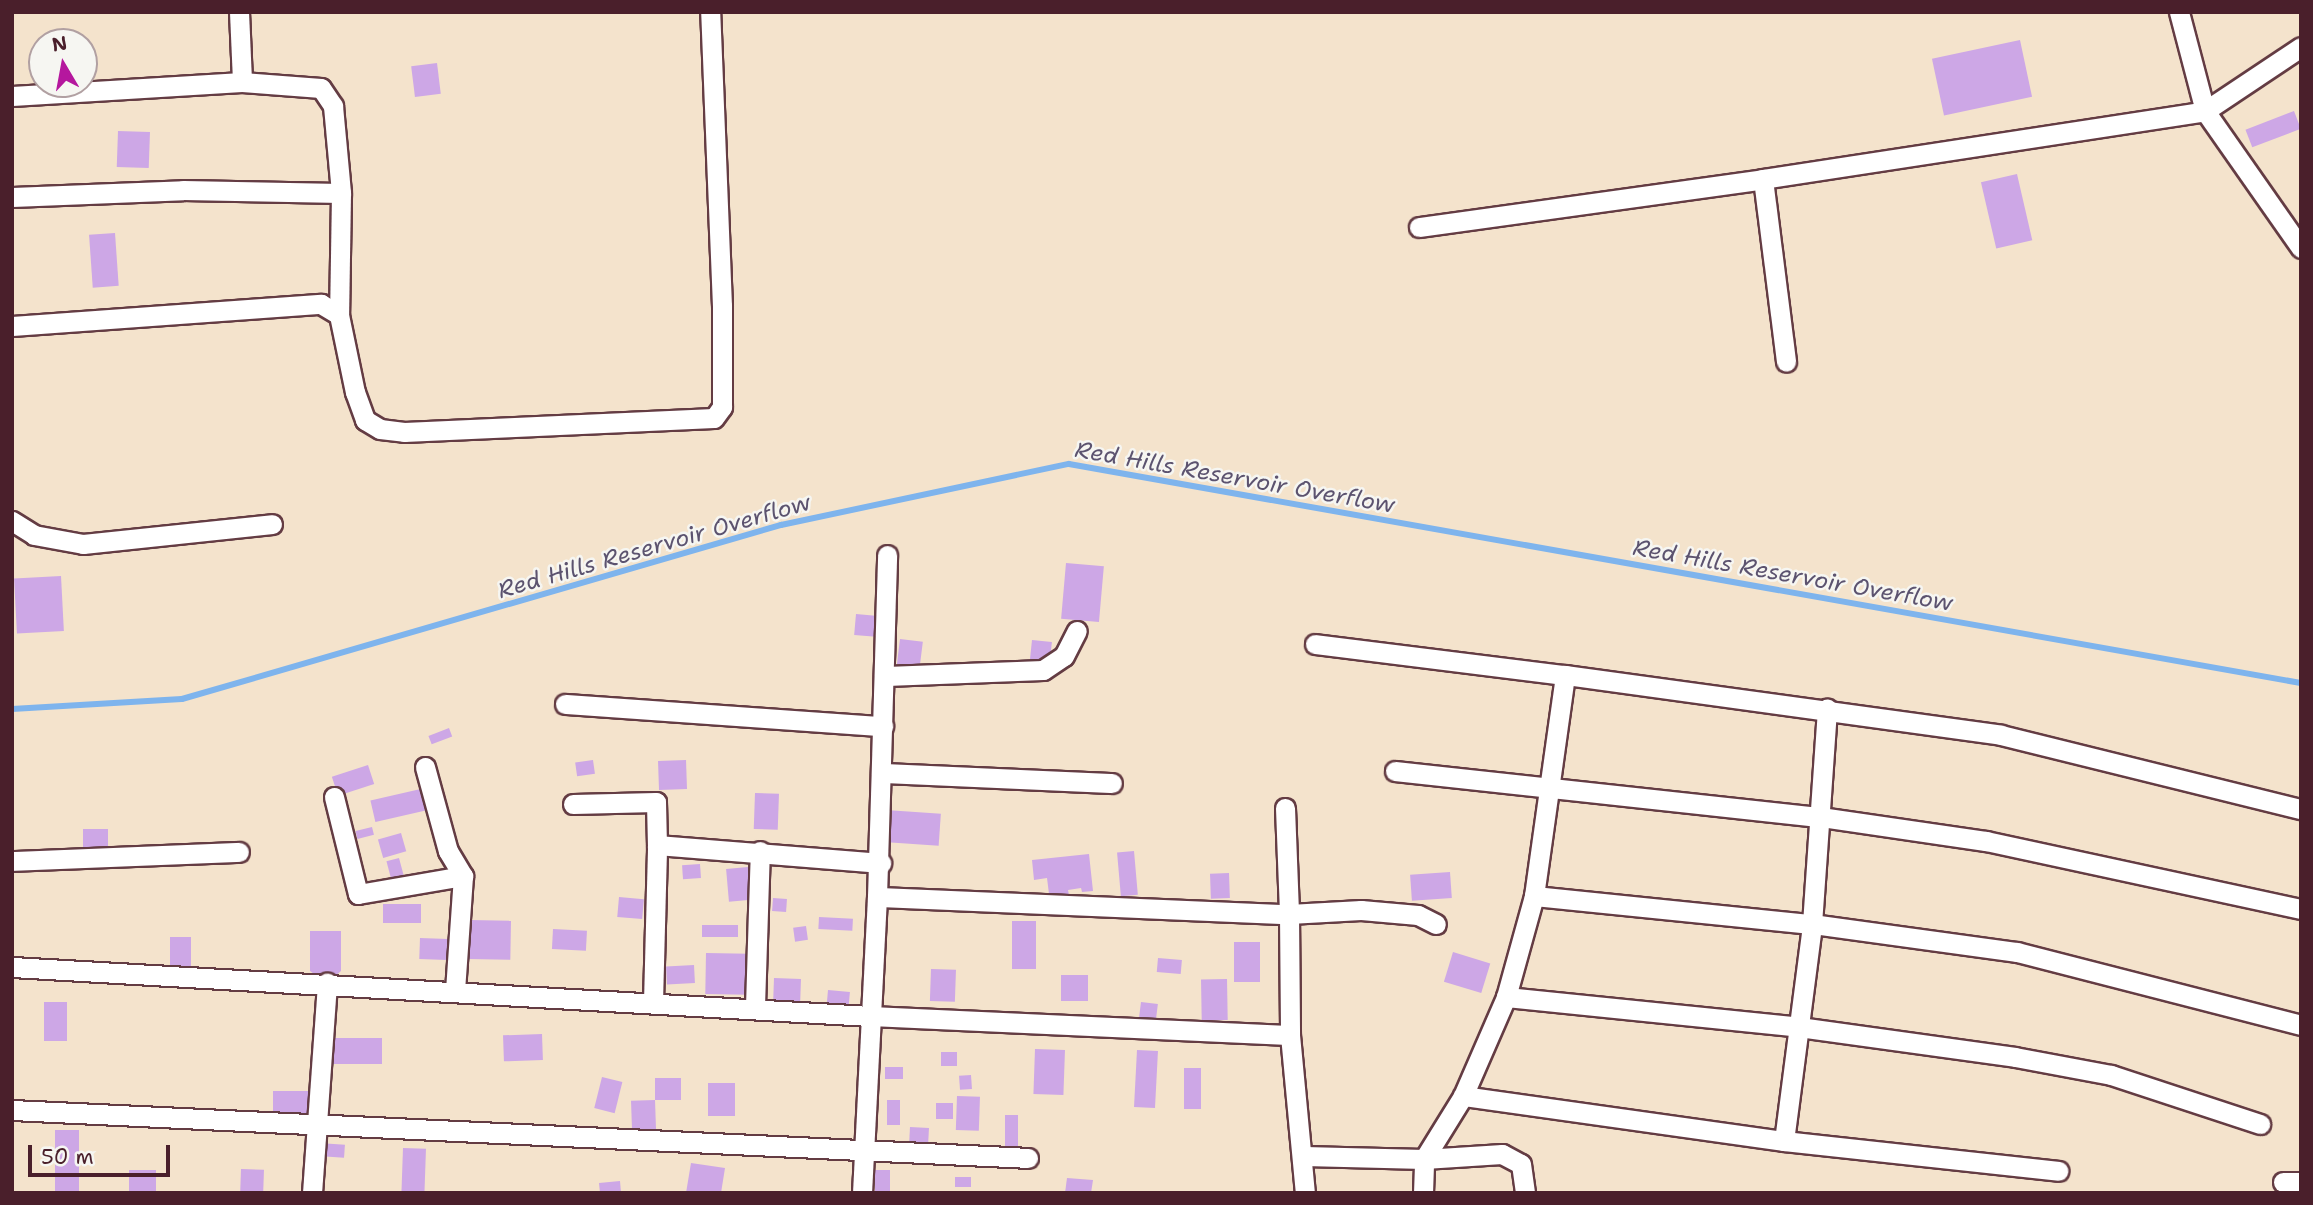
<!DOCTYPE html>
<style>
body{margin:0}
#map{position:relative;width:2313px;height:1205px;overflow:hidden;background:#f4e3cc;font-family:"Shantell Sans",sans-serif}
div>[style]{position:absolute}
.stream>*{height:6px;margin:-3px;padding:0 3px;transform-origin:3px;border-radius:3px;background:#7eb4ed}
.building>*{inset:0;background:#cda7e6;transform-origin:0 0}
.roads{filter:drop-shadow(2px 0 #643c43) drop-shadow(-2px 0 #643c43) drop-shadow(0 2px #643c43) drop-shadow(0 -2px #643c43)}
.street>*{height:19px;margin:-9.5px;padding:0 9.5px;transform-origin:9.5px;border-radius:9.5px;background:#fff}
span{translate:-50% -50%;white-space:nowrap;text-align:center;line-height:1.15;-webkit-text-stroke:5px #f6f6f2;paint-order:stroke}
.water-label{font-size:23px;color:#5c536f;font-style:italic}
.frame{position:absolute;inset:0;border:14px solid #4a1f2b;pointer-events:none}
.north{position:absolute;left:28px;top:28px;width:70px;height:70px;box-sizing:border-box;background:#f6f6f2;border:2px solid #b1a0a2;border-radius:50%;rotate:350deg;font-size:19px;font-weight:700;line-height:28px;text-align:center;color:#4a1f2b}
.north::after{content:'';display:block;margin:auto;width:24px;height:32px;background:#b5179e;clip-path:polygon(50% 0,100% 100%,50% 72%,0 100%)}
.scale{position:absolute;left:28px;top:1145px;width:142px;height:32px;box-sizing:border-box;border:4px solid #4a1f2b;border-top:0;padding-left:9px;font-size:21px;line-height:24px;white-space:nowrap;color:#4a1f2b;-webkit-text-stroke:5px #f6f6f2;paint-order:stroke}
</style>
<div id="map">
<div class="stream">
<div style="left:12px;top:709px;width:170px;rotate:-3.4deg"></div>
<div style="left:182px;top:699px;width:624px;rotate:-16.2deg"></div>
<div style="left:781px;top:525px;width:294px;rotate:-12deg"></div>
<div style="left:1069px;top:464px;width:1251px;rotate:10.08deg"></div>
</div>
<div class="building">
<div style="left:2020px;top:40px;width:58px;height:90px;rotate:78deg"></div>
<div style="left:437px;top:63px;width:31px;height:26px;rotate:83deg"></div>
<div style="left:2294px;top:111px;width:19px;height:52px;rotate:69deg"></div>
<div style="left:118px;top:131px;width:32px;height:36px;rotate:2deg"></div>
<div style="left:2017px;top:174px;width:68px;height:37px;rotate:77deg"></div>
<div style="left:115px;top:233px;width:53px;height:26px;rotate:86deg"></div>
<div style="left:1066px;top:563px;width:38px;height:56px;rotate:5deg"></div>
<div style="left:61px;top:576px;width:55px;height:47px;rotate:87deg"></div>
<div style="left:856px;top:614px;width:25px;height:21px;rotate:5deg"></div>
<div style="left:900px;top:639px;width:23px;height:27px;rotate:7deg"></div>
<div style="left:1032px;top:640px;width:20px;height:20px;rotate:6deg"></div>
<div style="left:449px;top:728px;width:9px;height:22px;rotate:69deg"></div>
<div style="left:593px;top:760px;width:14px;height:18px;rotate:82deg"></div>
<div style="left:686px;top:760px;width:29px;height:28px;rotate:88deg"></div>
<div style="left:368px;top:765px;width:20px;height:38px;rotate:72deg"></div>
<div style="left:425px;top:788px;width:22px;height:56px;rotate:77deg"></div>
<div style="left:755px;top:793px;width:24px;height:36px;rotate:2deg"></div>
<div style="left:886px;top:810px;width:55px;height:32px;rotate:4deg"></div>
<div style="left:372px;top:827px;width:8px;height:17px;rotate:76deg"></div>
<div style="left:83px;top:829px;width:25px;height:25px"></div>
<div style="left:401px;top:833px;width:19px;height:24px;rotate:74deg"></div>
<div style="left:1134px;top:851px;width:44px;height:17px;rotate:85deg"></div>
<div style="clip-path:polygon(1089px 854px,1093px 891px,1082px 892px,1081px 888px,1068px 890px,1069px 895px,1049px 894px,1047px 878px,1034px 880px,1032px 860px)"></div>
<div style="left:399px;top:858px;width:27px;height:13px;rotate:75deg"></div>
<div style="left:700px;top:864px;width:14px;height:18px;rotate:86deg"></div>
<div style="left:748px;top:867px;width:33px;height:22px;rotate:85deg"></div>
<div style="left:1450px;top:872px;width:26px;height:40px;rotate:86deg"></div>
<div style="left:1229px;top:873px;width:25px;height:19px;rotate:88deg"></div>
<div style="left:619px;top:897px;width:25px;height:20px;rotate:5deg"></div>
<div style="left:773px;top:898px;width:14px;height:13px;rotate:4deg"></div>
<div style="left:383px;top:904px;width:38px;height:19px"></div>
<div style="left:819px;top:917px;width:34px;height:12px;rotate:3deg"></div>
<div style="left:469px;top:920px;width:42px;height:39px;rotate:1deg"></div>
<div style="left:1012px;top:921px;width:24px;height:48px"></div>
<div style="left:702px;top:925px;width:36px;height:12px"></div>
<div style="left:806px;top:926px;width:14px;height:13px;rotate:82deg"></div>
<div style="left:553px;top:929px;width:34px;height:20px;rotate:3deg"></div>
<div style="clip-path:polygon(310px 931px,341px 931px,341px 971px,327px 983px,310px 971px)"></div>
<div style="left:170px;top:937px;width:21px;height:29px"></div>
<div style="left:420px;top:938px;width:35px;height:21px;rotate:2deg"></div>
<div style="left:1234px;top:942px;width:26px;height:40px"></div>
<div style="left:1453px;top:952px;width:39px;height:31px;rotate:17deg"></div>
<div style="left:706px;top:953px;width:43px;height:41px;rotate:1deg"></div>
<div style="left:1158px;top:958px;width:24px;height:14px;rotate:5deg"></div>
<div style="left:694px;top:965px;width:18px;height:28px;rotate:87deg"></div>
<div style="left:931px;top:969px;width:25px;height:32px;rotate:2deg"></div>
<div style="left:1061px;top:975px;width:27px;height:26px"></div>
<div style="left:774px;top:978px;width:27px;height:26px;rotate:2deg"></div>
<div style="left:1227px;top:979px;width:41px;height:26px;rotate:89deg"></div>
<div style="left:828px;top:990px;width:22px;height:13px;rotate:5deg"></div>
<div style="left:44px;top:1002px;width:23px;height:39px"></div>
<div style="left:1141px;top:1002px;width:17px;height:23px;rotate:7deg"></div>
<div style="left:542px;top:1034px;width:26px;height:39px;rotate:88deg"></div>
<div style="left:328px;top:1038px;width:54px;height:26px"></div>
<div style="left:1035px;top:1049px;width:30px;height:45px;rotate:2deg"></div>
<div style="left:1137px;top:1050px;width:21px;height:57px;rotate:3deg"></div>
<div style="left:941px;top:1052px;width:16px;height:14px"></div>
<div style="left:885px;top:1067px;width:18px;height:12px"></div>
<div style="left:1184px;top:1068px;width:17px;height:41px"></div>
<div style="left:971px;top:1075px;width:14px;height:12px;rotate:86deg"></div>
<div style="left:602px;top:1077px;width:21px;height:32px;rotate:14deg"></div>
<div style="left:681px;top:1078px;width:22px;height:26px;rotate:90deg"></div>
<div style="left:708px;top:1083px;width:27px;height:33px"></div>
<div style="left:273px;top:1091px;width:38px;height:24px"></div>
<div style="left:957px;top:1096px;width:23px;height:34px;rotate:2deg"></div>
<div style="left:655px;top:1100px;width:31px;height:24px;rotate:88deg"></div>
<div style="left:887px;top:1100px;width:13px;height:25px"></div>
<div style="left:936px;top:1103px;width:17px;height:16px"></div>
<div style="left:1005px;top:1115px;width:13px;height:35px"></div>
<div style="left:910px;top:1127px;width:19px;height:16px;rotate:3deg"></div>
<div style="left:55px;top:1130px;width:24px;height:63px"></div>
<div style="left:319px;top:1143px;width:26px;height:13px;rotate:4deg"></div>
<div style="left:403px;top:1148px;width:23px;height:45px;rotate:2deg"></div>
<div style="clip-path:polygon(691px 1163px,725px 1168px,721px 1193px,686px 1193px)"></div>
<div style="left:241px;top:1169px;width:23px;height:24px;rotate:2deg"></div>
<div style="left:156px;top:1170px;width:23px;height:27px;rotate:90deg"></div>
<div style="left:875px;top:1170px;width:15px;height:23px"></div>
<div style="left:955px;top:1177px;width:16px;height:10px"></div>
<div style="clip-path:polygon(1067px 1178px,1093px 1180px,1091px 1193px,1065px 1193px)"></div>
<div style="clip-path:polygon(620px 1181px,621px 1193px,600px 1193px,599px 1183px)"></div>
</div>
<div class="roads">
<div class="street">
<div style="left:239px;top:12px;width:70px;rotate:87.5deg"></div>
<div style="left:2179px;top:12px;width:102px;rotate:75.3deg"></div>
<div style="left:2205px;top:111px;width:167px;rotate:55deg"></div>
<div style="left:12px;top:96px;width:230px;rotate:-3.5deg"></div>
<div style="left:242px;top:82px;width:79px;rotate:4.3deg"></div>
<div style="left:321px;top:88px;width:22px;rotate:56deg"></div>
<div style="left:333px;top:106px;width:87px;rotate:84.7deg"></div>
<div style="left:1763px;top:179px;width:184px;rotate:82.8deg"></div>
<div style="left:12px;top:197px;width:171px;rotate:-2.3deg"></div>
<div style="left:183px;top:190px;width:158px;rotate:1.1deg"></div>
<div style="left:341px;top:193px;width:122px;rotate:90.9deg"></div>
<div style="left:1419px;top:227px;width:347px;rotate:-7.9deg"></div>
<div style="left:1763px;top:179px;width:447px;rotate:-8.7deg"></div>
<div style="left:2205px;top:111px;width:115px;rotate:-33.7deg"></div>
<div style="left:12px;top:326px;width:310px;rotate:-4.1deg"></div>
<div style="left:321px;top:304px;width:21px;rotate:31deg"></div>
<div style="left:339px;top:315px;width:79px;rotate:78.3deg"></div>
<div style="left:355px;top:392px;width:30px;rotate:70deg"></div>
<div style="left:365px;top:420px;width:17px;rotate:31deg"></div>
<div style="left:380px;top:429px;width:24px;rotate:7deg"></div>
<div style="left:404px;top:432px;width:310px;rotate:-2.6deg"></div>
<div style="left:714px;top:418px;width:14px;rotate:-54deg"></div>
<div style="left:722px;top:407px;width:101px;rotate:-90deg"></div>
<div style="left:722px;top:306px;width:294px;rotate:-92.3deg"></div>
<div style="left:12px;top:521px;width:26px;rotate:32deg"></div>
<div style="left:34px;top:535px;width:50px;rotate:10.4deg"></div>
<div style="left:83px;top:544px;width:190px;rotate:-6deg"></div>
<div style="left:1315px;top:644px;width:252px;rotate:7.1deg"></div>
<div style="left:886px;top:676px;width:157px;rotate:-2.2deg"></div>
<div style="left:1043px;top:670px;width:25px;rotate:-34deg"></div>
<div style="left:1064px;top:656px;width:28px;rotate:-63deg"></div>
<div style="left:565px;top:704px;width:319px;rotate:4deg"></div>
<div style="left:425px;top:767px;width:87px;rotate:74.7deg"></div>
<div style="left:448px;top:851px;width:29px;rotate:59deg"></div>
<div style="left:463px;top:876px;width:114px;rotate:94deg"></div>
<div style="left:1395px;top:771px;width:428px;rotate:6.2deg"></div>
<div style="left:1821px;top:817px;width:167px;rotate:8.3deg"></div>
<div style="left:1986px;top:841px;width:322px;rotate:12.2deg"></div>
<div style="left:882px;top:773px;width:230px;rotate:2.5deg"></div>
<div style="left:334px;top:797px;width:100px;rotate:76.1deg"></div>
<div style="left:358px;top:894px;width:107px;rotate:-9.7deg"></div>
<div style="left:573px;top:804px;width:83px;rotate:-1.4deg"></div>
<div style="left:656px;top:802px;width:43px;rotate:88.7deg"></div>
<div style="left:1285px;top:808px;width:106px;rotate:87.8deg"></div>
<div style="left:1289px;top:914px;width:72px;rotate:-3.2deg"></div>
<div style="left:1361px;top:910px;width:57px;rotate:5deg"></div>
<div style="left:1418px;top:915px;width:20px;rotate:27deg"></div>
<div style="left:12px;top:861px;width:227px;rotate:-2.3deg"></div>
<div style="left:1534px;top:896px;width:279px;rotate:5.8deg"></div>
<div style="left:1812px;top:924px;width:207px;rotate:7.8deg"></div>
<div style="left:2017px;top:952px;width:293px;rotate:14.4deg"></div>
<div style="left:877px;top:897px;width:342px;rotate:-88.3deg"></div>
<div style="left:12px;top:967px;width:858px;rotate:3.27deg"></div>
<div style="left:869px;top:1016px;width:421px;rotate:2.6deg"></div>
<div style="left:1506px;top:997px;width:295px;rotate:5.8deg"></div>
<div style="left:1799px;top:1027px;width:218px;rotate:7.9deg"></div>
<div style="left:2015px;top:1057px;width:98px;rotate:10.6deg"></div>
<div style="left:2111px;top:1075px;width:157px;rotate:18.2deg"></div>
<div style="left:653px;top:1002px;width:157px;rotate:-88.5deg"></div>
<div style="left:657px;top:845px;width:225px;rotate:4.6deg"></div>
<div style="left:755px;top:1006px;width:155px;rotate:-88.2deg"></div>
<div style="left:1463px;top:1096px;width:324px;rotate:8deg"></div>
<div style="left:1784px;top:1141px;width:276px;rotate:6.2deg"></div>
<div style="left:12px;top:1110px;width:1017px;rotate:2.7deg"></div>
<div style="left:1784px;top:1141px;width:219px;rotate:-82.6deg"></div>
<div style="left:1812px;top:924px;width:216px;rotate:-86deg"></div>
<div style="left:1304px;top:1156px;width:120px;rotate:1.4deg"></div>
<div style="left:1424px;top:1159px;width:78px;rotate:-3.7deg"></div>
<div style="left:1502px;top:1154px;width:21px;rotate:28deg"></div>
<div style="left:1521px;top:1164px;width:29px;rotate:82deg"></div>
<div style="left:2283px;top:1182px;width:18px"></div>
<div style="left:312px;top:1193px;width:211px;rotate:-85.9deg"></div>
<div style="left:862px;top:1193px;width:296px;rotate:-87.1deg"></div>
<div style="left:877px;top:897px;width:412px;rotate:2.4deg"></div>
<div style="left:1289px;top:914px;width:121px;rotate:89.5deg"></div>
<div style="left:1290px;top:1035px;width:159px;rotate:84.6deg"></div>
<div style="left:1423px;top:1193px;width:34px;rotate:-88deg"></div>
<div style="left:1424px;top:1159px;width:74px;rotate:-58.2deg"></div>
<div style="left:1463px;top:1096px;width:108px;rotate:-66.5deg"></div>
<div style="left:1506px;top:997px;width:105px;rotate:-74.5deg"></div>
<div style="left:1534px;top:896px;width:223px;rotate:-82deg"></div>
<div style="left:1565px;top:675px;width:440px;rotate:7.8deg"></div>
<div style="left:2001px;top:735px;width:309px;rotate:13.9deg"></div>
</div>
</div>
<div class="water-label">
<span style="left:1235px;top:477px;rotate:10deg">Red Hills Reservoir Overflow</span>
<span style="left:654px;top:546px;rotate:-16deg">Red Hills Reservoir Overflow</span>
<span style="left:1793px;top:575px;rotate:10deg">Red Hills Reservoir Overflow</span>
</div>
<div class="frame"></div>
<div class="north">N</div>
<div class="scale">50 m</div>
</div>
